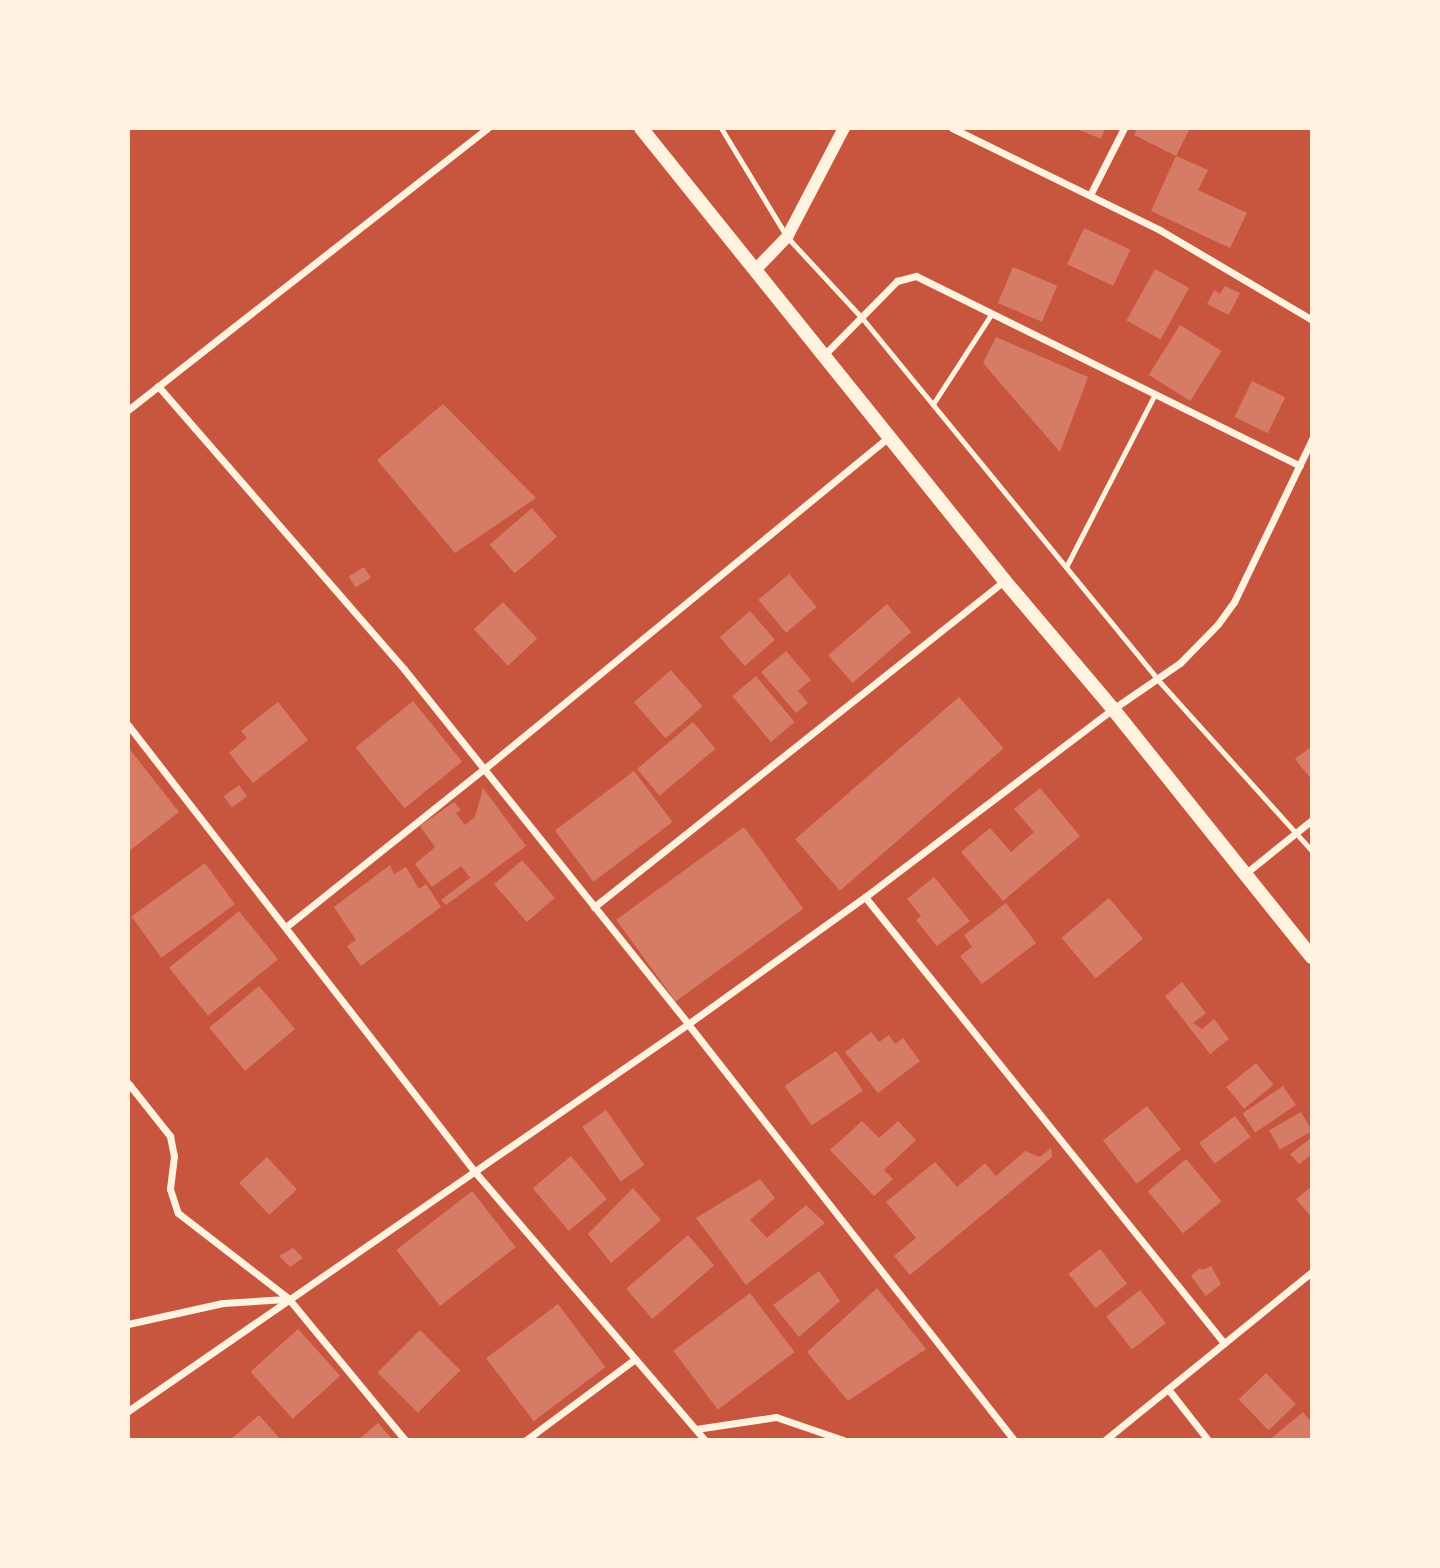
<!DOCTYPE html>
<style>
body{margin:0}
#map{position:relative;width:1440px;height:1568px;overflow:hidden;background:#c8553d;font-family:"Nunito Sans",sans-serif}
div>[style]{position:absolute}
.building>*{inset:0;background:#d67c66;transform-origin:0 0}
.service>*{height:5px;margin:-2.5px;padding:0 2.5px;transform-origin:2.5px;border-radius:2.5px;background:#fff3e0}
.minor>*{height:7px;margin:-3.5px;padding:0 3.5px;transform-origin:3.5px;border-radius:3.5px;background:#fff3e0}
.tertiary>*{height:12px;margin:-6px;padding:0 6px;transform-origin:6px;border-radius:6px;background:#fff3e0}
.secondary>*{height:14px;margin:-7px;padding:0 7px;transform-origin:7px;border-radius:7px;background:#fff3e0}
span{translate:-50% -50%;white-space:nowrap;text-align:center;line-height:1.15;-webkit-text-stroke:7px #fff3e0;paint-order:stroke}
.frame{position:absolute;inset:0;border:130px solid #fff3e0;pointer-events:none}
</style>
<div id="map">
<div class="building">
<div style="clip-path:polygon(1075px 128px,1105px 128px,1101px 139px)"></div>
<div style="clip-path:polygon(1137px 128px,1190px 128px,1176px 156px,1208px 170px,1198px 190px,1247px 213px,1230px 248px,1151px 211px,1176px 156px,1134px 135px)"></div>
<div style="left:1084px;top:228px;width:51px;height:40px;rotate:25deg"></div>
<div style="left:1013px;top:267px;width:48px;height:39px;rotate:23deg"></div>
<div style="left:1155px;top:269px;width:39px;height:59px;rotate:29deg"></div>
<div style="clip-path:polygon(1225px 286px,1240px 293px,1229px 315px,1207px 304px,1214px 290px,1220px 294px)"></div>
<div style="left:1180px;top:325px;width:49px;height:59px;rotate:32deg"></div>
<div style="clip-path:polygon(996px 337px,1088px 377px,1060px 452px,983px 363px)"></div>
<div style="left:1252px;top:381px;width:37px;height:40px;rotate:26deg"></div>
<div style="clip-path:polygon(443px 404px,536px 498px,455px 553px,377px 460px)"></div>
<div style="left:532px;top:508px;width:38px;height:56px;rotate:49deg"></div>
<div style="left:364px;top:567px;width:13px;height:18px;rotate:58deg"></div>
<div style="left:789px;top:574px;width:43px;height:40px;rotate:50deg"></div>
<div style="left:503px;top:602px;width:50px;height:40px;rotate:47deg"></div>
<div style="left:887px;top:604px;width:37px;height:78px;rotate:49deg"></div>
<div style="left:750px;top:611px;width:38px;height:40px;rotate:49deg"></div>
<div style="clip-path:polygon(786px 651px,811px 680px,798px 691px,808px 703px,796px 713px,761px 672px)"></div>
<div style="left:671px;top:670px;width:48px;height:49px;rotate:49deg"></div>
<div style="left:756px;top:676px;width:60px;height:31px;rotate:50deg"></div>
<div style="left:959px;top:697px;width:68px;height:217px;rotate:49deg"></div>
<div style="left:413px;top:701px;width:78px;height:74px;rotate:51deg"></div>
<div style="clip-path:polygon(278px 702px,308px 740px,253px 783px,229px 753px,247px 738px,241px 731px)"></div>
<div style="left:693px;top:722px;width:35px;height:73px;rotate:50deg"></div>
<div style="clip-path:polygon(1312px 746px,1312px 780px,1295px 759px)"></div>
<div style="clip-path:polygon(128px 747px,179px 812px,128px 852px)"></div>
<div style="left:634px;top:771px;width:64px;height:99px;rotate:53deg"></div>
<div style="left:239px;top:785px;width:14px;height:19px;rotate:54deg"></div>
<div style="clip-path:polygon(483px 788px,526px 846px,446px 905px,441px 900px,470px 878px,461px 866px,432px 887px,415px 864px,435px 847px,420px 826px,454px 802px,461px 810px,456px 813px,465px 825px,475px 817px)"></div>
<div style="clip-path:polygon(1040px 788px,1080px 836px,1003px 901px,961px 852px,990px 828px,1011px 852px,1034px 832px,1014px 809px)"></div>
<div style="left:744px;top:827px;width:101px;height:158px;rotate:54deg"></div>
<div style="left:522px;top:860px;width:50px;height:37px;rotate:49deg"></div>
<div style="left:205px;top:863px;width:51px;height:91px;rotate:54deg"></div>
<div style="clip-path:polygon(390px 865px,394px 874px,406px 867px,419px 889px,426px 884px,441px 907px,361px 966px,347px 946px,356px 940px,334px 907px)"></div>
<div style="clip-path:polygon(934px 877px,970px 921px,937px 946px,916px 920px,921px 916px,907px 899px)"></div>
<div style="left:1109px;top:898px;width:53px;height:62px;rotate:50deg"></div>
<div style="clip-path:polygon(1006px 903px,1036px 943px,982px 984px,960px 956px,972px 947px,964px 935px)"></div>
<div style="left:239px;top:911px;width:62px;height:90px;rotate:51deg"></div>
<div style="clip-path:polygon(1182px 982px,1206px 1013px,1193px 1023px,1202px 1029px,1214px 1019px,1229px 1039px,1210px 1054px,1165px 996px)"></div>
<div style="left:259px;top:986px;width:56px;height:65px;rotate:50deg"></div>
<div style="clip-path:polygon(871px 1032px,879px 1042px,889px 1035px,895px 1044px,903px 1038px,920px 1061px,878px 1093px,845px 1052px)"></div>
<div style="left:836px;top:1051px;width:48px;height:62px;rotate:56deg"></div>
<div style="left:1256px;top:1063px;width:28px;height:38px;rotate:51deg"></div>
<div style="left:1283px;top:1086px;width:23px;height:49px;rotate:56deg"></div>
<div style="left:1147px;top:1106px;width:55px;height:56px;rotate:52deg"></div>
<div style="left:606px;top:1110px;width:67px;height:29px;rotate:55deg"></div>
<div style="left:1301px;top:1112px;width:22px;height:37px;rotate:60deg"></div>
<div style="left:1235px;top:1116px;width:26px;height:45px;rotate:53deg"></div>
<div style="clip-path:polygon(862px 1121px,879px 1138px,898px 1121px,916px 1140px,884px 1170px,893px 1179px,874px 1196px,830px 1150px)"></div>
<div style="clip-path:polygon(1311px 1138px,1312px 1154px,1299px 1164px,1290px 1154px)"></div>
<div style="clip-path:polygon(1051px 1148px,1052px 1157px,910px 1275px,894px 1256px,916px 1238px,886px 1202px,935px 1162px,957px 1187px,985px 1163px,996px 1176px,1025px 1151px,1040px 1157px)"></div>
<div style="left:571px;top:1156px;width:56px;height:50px;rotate:50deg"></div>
<div style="left:267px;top:1157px;width:44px;height:38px;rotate:47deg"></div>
<div style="left:1186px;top:1159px;width:55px;height:50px;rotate:50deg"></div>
<div style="clip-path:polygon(760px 1179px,775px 1198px,750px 1220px,767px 1238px,806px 1205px,825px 1223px,746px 1285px,696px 1218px)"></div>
<div style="clip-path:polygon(1312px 1186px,1312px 1218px,1296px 1199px)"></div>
<div style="clip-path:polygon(633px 1188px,661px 1220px,611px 1263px,588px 1234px)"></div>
<div style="left:472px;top:1191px;width:71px;height:96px;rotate:52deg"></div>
<div style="left:688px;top:1235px;width:40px;height:82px;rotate:49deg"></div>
<div style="clip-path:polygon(293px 1248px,303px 1258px,290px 1267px,279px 1256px)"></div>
<div style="left:1100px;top:1249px;width:44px;height:40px;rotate:52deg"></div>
<div style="clip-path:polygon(1211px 1266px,1221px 1284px,1206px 1296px,1191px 1276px,1200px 1268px,1202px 1270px)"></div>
<div style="clip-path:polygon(819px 1271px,840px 1301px,799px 1337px,773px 1305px)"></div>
<div style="clip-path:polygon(877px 1288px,926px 1349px,848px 1401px,807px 1352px)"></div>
<div style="left:1140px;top:1290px;width:42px;height:43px;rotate:52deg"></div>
<div style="left:750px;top:1293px;width:74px;height:96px;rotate:53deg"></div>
<div style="left:558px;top:1304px;width:79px;height:90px;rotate:53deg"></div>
<div style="left:298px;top:1329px;width:63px;height:64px;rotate:48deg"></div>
<div style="left:420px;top:1330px;width:57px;height:60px;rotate:45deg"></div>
<div style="left:1266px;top:1373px;width:43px;height:38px;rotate:46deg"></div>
<div style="clip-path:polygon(1303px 1412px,1312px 1423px,1312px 1440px,1269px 1440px)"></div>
<div style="clip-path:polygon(259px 1415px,281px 1440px,230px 1440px)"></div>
<div style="clip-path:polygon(378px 1423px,393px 1440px,358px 1440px)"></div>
</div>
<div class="service">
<div style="left:721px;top:128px;width:127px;rotate:58.8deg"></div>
<div style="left:787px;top:237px;width:110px;rotate:47.2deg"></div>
<div style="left:862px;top:318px;width:468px;rotate:50.7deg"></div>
<div style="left:1158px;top:680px;width:230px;rotate:48deg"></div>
<div style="left:933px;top:404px;width:108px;rotate:-57deg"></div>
<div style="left:1066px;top:567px;width:195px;rotate:-62.8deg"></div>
</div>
<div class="minor">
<div style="left:952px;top:128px;width:232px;rotate:26.1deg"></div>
<div style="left:1160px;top:230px;width:177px;rotate:30.6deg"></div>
<div style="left:1090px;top:195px;width:75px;rotate:-63.1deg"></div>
<div style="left:825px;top:354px;width:103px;rotate:-45.4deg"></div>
<div style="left:897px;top:281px;width:20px;rotate:-15deg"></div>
<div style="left:916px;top:276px;width:428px;rotate:26.3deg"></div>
<div style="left:158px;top:386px;width:375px;rotate:49deg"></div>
<div style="left:404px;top:669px;width:455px;rotate:51.3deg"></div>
<div style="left:688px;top:1024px;width:529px;rotate:51.92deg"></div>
<div style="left:128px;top:410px;width:457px;rotate:-38.1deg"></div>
<div style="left:128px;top:725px;width:566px;rotate:52.18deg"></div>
<div style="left:475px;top:1172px;width:353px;rotate:49.4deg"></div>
<div style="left:1246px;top:873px;width:85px;rotate:-38.8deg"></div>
<div style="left:865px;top:897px;width:573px;rotate:51.17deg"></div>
<div style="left:594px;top:907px;width:524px;rotate:-38.49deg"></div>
<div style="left:287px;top:926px;width:252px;rotate:-38.6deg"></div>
<div style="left:484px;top:769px;width:525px;rotate:-39.36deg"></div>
<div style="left:128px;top:1083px;width:68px;rotate:51.6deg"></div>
<div style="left:170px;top:1136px;width:20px;rotate:79deg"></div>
<div style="left:174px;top:1156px;width:33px;rotate:97deg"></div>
<div style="left:170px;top:1189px;width:25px;rotate:72deg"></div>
<div style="left:178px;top:1213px;width:139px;rotate:37.7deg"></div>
<div style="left:288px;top:1298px;width:184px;rotate:50.5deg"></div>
<div style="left:128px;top:1324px;width:97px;rotate:-12.5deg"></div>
<div style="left:223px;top:1303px;width:64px;rotate:-3.6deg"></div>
<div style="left:1168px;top:1389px;width:65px;rotate:51.9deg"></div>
<div style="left:128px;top:1411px;width:681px;rotate:-34.65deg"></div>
<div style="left:688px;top:1024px;width:218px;rotate:-35.7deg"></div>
<div style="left:865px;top:897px;width:311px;rotate:-37.2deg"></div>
<div style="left:1113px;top:709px;width:81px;rotate:-34.5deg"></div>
<div style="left:1180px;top:663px;width:54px;rotate:-45.7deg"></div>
<div style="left:1218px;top:624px;width:27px;rotate:-54deg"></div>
<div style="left:1234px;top:602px;width:181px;rotate:-64.4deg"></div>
<div style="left:696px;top:1429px;width:81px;rotate:-8.5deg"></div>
<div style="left:776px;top:1417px;width:71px;rotate:18.9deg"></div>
<div style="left:526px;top:1440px;width:136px;rotate:-36.6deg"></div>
<div style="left:1105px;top:1440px;width:267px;rotate:-39.1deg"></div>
</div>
<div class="tertiary">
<div style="left:756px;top:269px;width:45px;rotate:-45.9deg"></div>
<div style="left:787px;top:237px;width:123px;rotate:-62.4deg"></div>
</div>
<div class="secondary">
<div style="left:641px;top:128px;width:580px;rotate:51.23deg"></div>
<div style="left:1004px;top:580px;width:169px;rotate:49.8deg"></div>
<div style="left:1113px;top:709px;width:318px;rotate:51.3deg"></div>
</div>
<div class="frame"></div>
</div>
